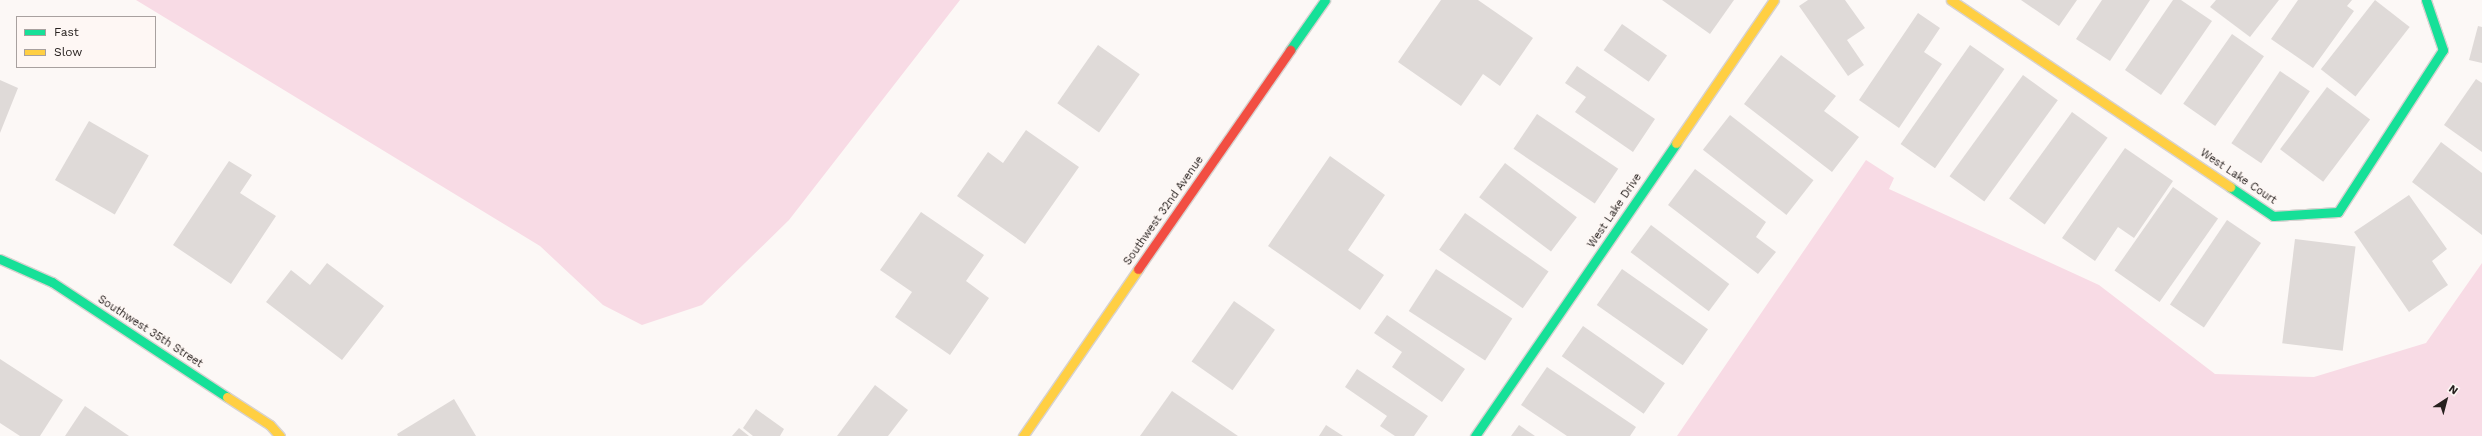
<!DOCTYPE html>
<style>
body{margin:0}
#map{position:relative;width:2482px;height:436px;overflow:hidden;background:#fcf8f6;font-family:"Work Sans",sans-serif}
div>[style]{position:absolute}
.water>*{inset:0;background:#f8dbe5}
.building>*{inset:0;background:#dfdad8;transform-origin:0 0}
.roads{filter:drop-shadow(1px 0 #d7d2d0) drop-shadow(-1px 0 #d7d2d0) drop-shadow(0 1px #d7d2d0) drop-shadow(0 -1px #d7d2d0)}
.fast>*{height:9px;margin:-4.5px;padding:0 4.5px;transform-origin:4.5px;border-radius:4.5px;background:#16e098}
.slow>*{height:9px;margin:-4.5px;padding:0 4.5px;transform-origin:4.5px;border-radius:4.5px;background:#ffcf43}
.jam>*{height:9px;margin:-4.5px;padding:0 4.5px;transform-origin:4.5px;border-radius:4.5px;background:#f24e42}
span{translate:-50% -50%;white-space:nowrap;text-align:center;line-height:1.15;-webkit-text-stroke:3px #fef7f4;paint-order:stroke}
.street-label{font-size:11px;color:#27211f}
.legend{position:absolute;left:16px;top:16px;width:140px;height:52px;box-sizing:border-box;background:#fef7f4;border:1px solid #a8a19f;margin:0;padding:5px 7px;list-style:none;font-size:12px;color:#27211f}
.legend li{display:flex;align-items:center;gap:8px;height:20px}
.legend b{width:20px;border:1px solid #a8a19f}
.north{position:absolute;left:2426px;top:380px;width:40px;height:40px;-webkit-text-stroke:3px #fef7f4;paint-order:stroke;rotate:36deg;font-size:11px;font-weight:700;line-height:16px;text-align:center;color:#27211f}
.north::after{content:'';display:block;margin:auto;width:14px;height:18px;background:#27211f;clip-path:polygon(50% 0,100% 100%,50% 72%,0 100%)}
</style>
<div id="map">
<div class="water">
<div style="clip-path:polygon(136px 0,960px 0,789px 220px,702px 305px,642px 325px,603px 305px,540px 246px)"></div>
<div style="clip-path:polygon(1866px 160px,1894px 178px,1889px 189px,2099px 285px,2215px 374px,2314px 377px,2426px 343px,2482px 263px,2482px 436px,1677px 436px)"></div>
</div>
<div class="building">
<div style="clip-path:polygon(1441px 0,1478px 0,1533px 38px,1500px 86px,1483px 74px,1461px 106px,1398px 62px)"></div>
<div style="clip-path:polygon(1662px 0,1734px 0,1710px 34px)"></div>
<div style="clip-path:polygon(1808px 0,1845px 0,1865px 28px,1847px 40px,1864px 65px,1848px 76px,1799px 6px)"></div>
<div style="clip-path:polygon(2021px 0,2077px 0,2059px 26px)"></div>
<div style="clip-path:polygon(2102px 0,2150px 0,2110px 61px,2076px 39px)"></div>
<div style="clip-path:polygon(2173px 0,2181px 0,2212px 21px,2161px 95px,2125px 70px)"></div>
<div style="clip-path:polygon(2216px 0,2279px 0,2250px 37px,2210px 7px)"></div>
<div style="clip-path:polygon(2298px 0,2352px 0,2347px 6px,2354px 11px,2313px 68px,2271px 39px)"></div>
<div style="left:2375px;top:0;width:44px;height:88px;rotate:38deg"></div>
<div style="clip-path:polygon(1918px 13px,1940px 28px,1924px 52px,1942px 64px,1899px 128px,1859px 100px)"></div>
<div style="left:1622px;top:24px;width:55px;height:32px;rotate:35deg"></div>
<div style="clip-path:polygon(2478px 26px,2482px 27px,2482px 63px,2469px 60px)"></div>
<div style="left:2232px;top:34px;width:39px;height:85px;rotate:35deg"></div>
<div style="left:1098px;top:45px;width:51px;height:71px;rotate:35deg"></div>
<div style="left:1970px;top:45px;width:42px;height:121px;rotate:35deg"></div>
<div style="clip-path:polygon(1781px 55px,1836px 96px,1824px 111px,1859px 137px,1832px 172px,1744px 104px)"></div>
<div style="clip-path:polygon(1577px 66px,1655px 119px,1633px 152px,1575px 112px,1586px 97px,1565px 83px)"></div>
<div style="left:2280px;top:71px;width:36px;height:87px;rotate:34deg"></div>
<div style="left:2023px;top:75px;width:43px;height:125px;rotate:36deg"></div>
<div style="clip-path:polygon(2476px 79px,2482px 83px,2482px 152px,2444px 125px)"></div>
<div style="clip-path:polygon(0 80px,18px 88px,0 133px)"></div>
<div style="left:2327px;top:87px;width:54px;height:78px;rotate:37deg"></div>
<div style="left:2072px;top:112px;width:44px;height:107px;rotate:36deg"></div>
<div style="left:1537px;top:114px;width:98px;height:42px;rotate:34deg"></div>
<div style="left:1730px;top:115px;width:106px;height:44px;rotate:38deg"></div>
<div style="left:89px;top:121px;width:69px;height:68px;rotate:30deg"></div>
<div style="clip-path:polygon(1026px 130px,1079px 167px,1025px 244px,957px 196px,988px 152px,1003px 163px)"></div>
<div style="clip-path:polygon(2441px 142px,2482px 173px,2482px 235px,2412px 182px)"></div>
<div style="clip-path:polygon(2125px 148px,2173px 181px,2134px 238px,2118px 227px,2095px 261px,2062px 238px)"></div>
<div style="clip-path:polygon(1330px 156px,1385px 195px,1348px 250px,1384px 275px,1360px 310px,1268px 246px)"></div>
<div style="clip-path:polygon(229px 161px,252px 175px,240px 193px,276px 216px,231px 284px,173px 245px)"></div>
<div style="left:1505px;top:163px;width:90px;height:43px;rotate:37deg"></div>
<div style="clip-path:polygon(1695px 169px,1766px 222px,1756px 237px,1776px 252px,1758px 274px,1668px 205px)"></div>
<div style="left:2173px;top:187px;width:55px;height:102px;rotate:35deg"></div>
<div style="clip-path:polygon(2409px 195px,2447px 249px,2432px 261px,2448px 285px,2409px 312px,2354px 232px)"></div>
<div style="clip-path:polygon(921px 212px,984px 255px,966px 281px,989px 298px,950px 355px,895px 317px,912px 292px,880px 270px)"></div>
<div style="left:1465px;top:213px;width:102px;height:45px;rotate:35deg"></div>
<div style="left:2227px;top:220px;width:41px;height:102px;rotate:34deg"></div>
<div style="left:1651px;top:225px;width:98px;height:34px;rotate:37deg"></div>
<div style="left:2295px;top:239px;width:61px;height:105px;rotate:7deg"></div>
<div style="clip-path:polygon(327px 263px,384px 306px,342px 360px,266px 302px,291px 270px,310px 285px)"></div>
<div style="left:1436px;top:269px;width:91px;height:50px;rotate:33deg"></div>
<div style="left:1622px;top:269px;width:105px;height:44px;rotate:35deg"></div>
<div style="left:1234px;top:301px;width:50px;height:74px;rotate:35deg"></div>
<div style="clip-path:polygon(1387px 315px,1465px 369px,1442px 402px,1392px 367px,1402px 352px,1374px 333px)"></div>
<div style="left:1583px;top:326px;width:100px;height:37px;rotate:35deg"></div>
<div style="clip-path:polygon(0 359px,63px 400px,40px 436px,20px 436px,0 423px)"></div>
<div style="clip-path:polygon(1547px 367px,1636px 427px,1630px 436px,1567px 436px,1521px 405px)"></div>
<div style="clip-path:polygon(1357px 369px,1428px 416px,1414px 436px,1395px 436px,1380px 426px,1387px 416px,1345px 387px)"></div>
<div style="clip-path:polygon(875px 385px,908px 410px,888px 436px,837px 436px)"></div>
<div style="clip-path:polygon(1172px 391px,1238px 436px,1140px 436px)"></div>
<div style="clip-path:polygon(454px 399px,476px 436px,398px 436px,397px 434px)"></div>
<div style="clip-path:polygon(85px 406px,129px 436px,65px 436px)"></div>
<div style="clip-path:polygon(756px 409px,784px 429px,780px 436px,753px 436px,743px 428px)"></div>
<div style="clip-path:polygon(1326px 425px,1343px 436px,1319px 436px)"></div>
<div style="clip-path:polygon(1519px 425px,1535px 436px,1511px 436px)"></div>
<div style="clip-path:polygon(739px 428px,749px 436px,732px 436px)"></div>
</div>
<div class="roads">
<div class="fast">
<div style="left:1290px;top:50px;width:61px;rotate:-55deg"></div>
<div style="left:2230px;top:187px;width:52px;rotate:34deg"></div>
<div style="left:2273px;top:216px;width:65px;rotate:-3.5deg"></div>
<div style="left:2338px;top:212px;width:193px;rotate:-57.1deg"></div>
<div style="left:2443px;top:50px;width:53px;rotate:-108.8deg"></div>
<div style="left:0;top:259px;width:57px;rotate:23.9deg"></div>
<div style="left:52px;top:282px;width:209px;rotate:33.3deg"></div>
<div style="left:1475px;top:436px;width:355px;rotate:-55.5deg"></div>
</div>
<div class="slow">
<div style="left:1951px;top:0;width:336px;rotate:33.8deg"></div>
<div style="left:1676px;top:143px;width:173px;rotate:-55.6deg"></div>
<div style="left:227px;top:397px;width:51px;rotate:33.1deg"></div>
<div style="left:270px;top:425px;width:15px;rotate:48deg"></div>
<div style="left:1023px;top:436px;width:203px;rotate:-55.4deg"></div>
</div>
<div class="jam">
<div style="left:1138px;top:269px;width:267px;rotate:-55.2deg"></div>
</div>
</div>
<div class="street-label">
<span style="left:2238px;top:177px;rotate:34deg">West Lake Court</span>
<span style="left:1164px;top:211px;rotate:-55deg">Southwest 32nd Avenue</span>
<span style="left:1615px;top:211px;rotate:-56deg">West Lake Drive</span>
<span style="left:150px;top:332px;rotate:33deg">Southwest 35th Street</span>
</div>
<ul class="legend">
<li><b style="height:5px;background:#16e098"></b>Fast</li>
<li><b style="height:5px;background:#ffcf43"></b>Slow</li>
</ul>
<div class="north">N</div>
</div>
